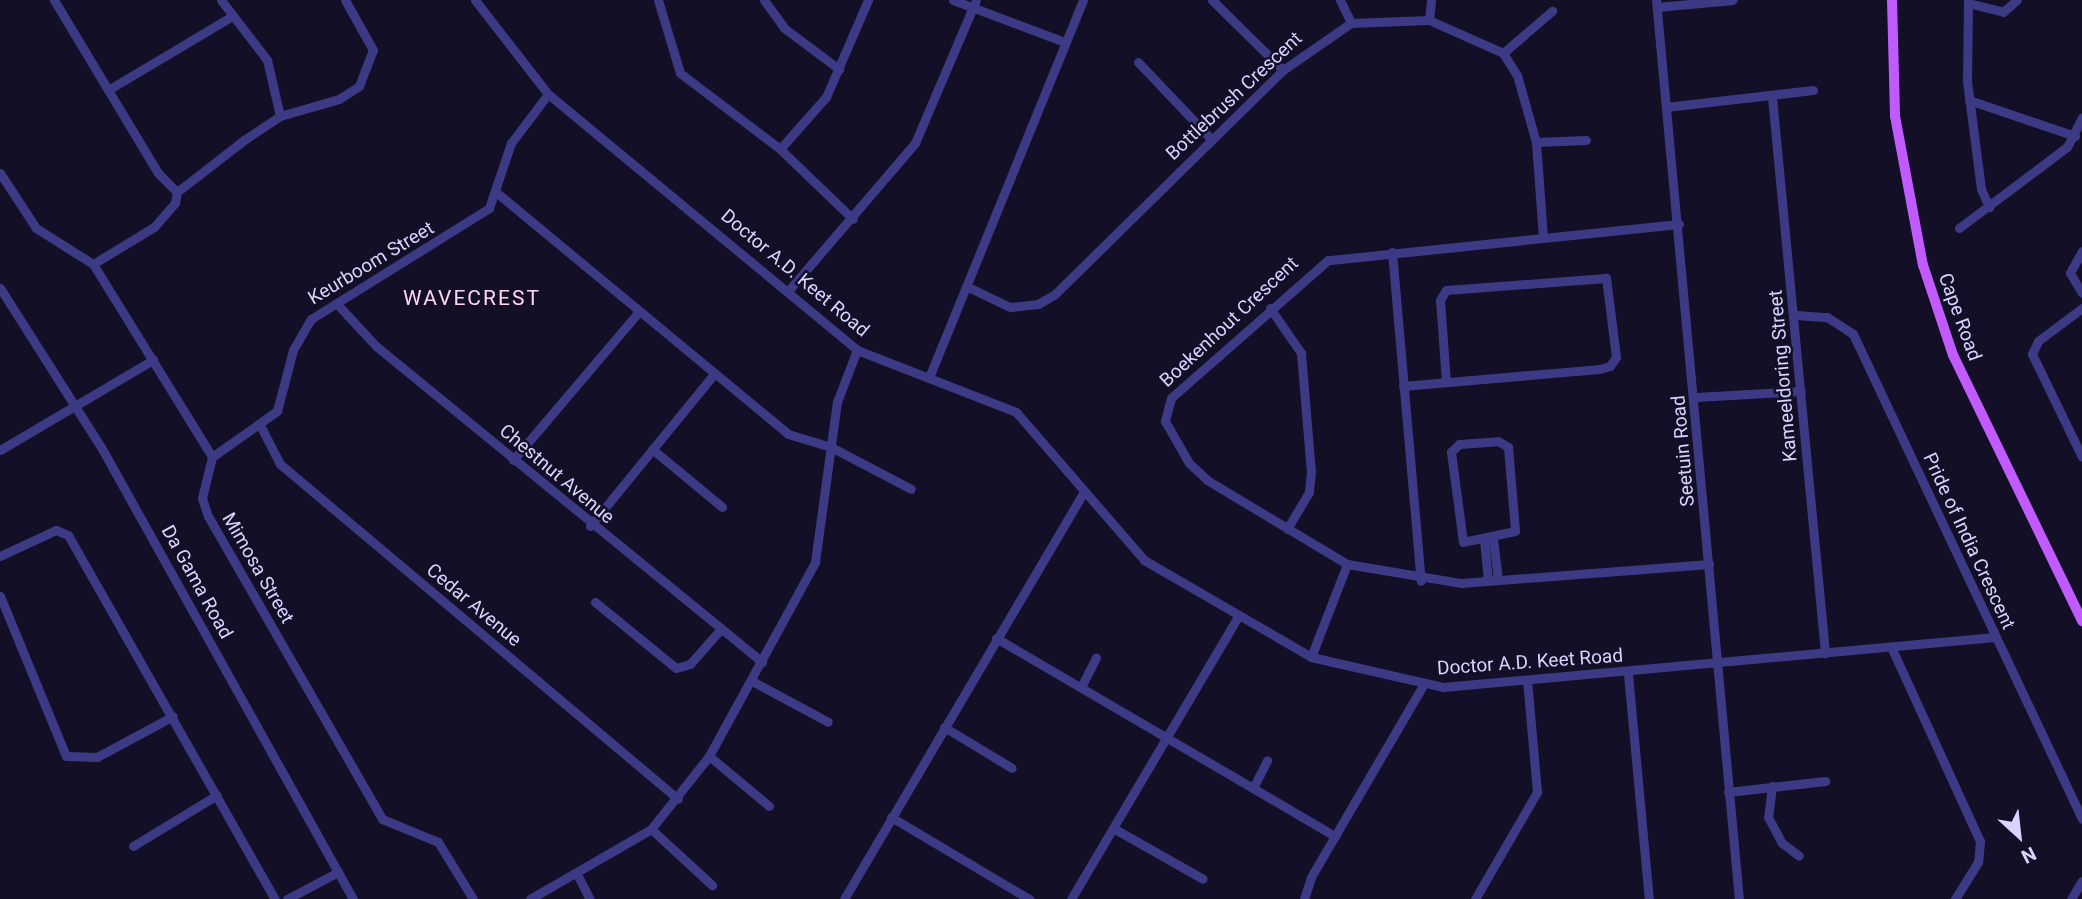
<!DOCTYPE html>
<style>
body{margin:0}
#map{position:relative;width:2082px;height:899px;overflow:hidden;background:#130f26;font-family:Roboto,sans-serif}
div>[style]{position:absolute}
.minor>*{height:9px;margin:-4.5px;padding:0 4.5px;transform-origin:4.5px;border-radius:4.5px;background:#3d3a85}
.major>*{height:10px;margin:-5px;padding:0 5px;transform-origin:5px;border-radius:5px;background:#c25bff}
span{translate:-50% -50%;white-space:nowrap;text-align:center;line-height:1.15;-webkit-text-stroke:5px #130f26;paint-order:stroke}
.street-label{font-size:19px;color:#d9d4ff}
.neighbourhood-label{font-size:21px;color:#ffd6f0;letter-spacing:2px}
.north{position:absolute;left:1984px;top:801px;width:70px;height:70px;-webkit-text-stroke:5px #130f26;paint-order:stroke;rotate:153deg;font-size:19px;font-weight:700;line-height:28px;text-align:center;color:#d9d4ff}
.north::after{content:'';display:block;margin:auto;width:24px;height:32px;background:#d9d4ff;clip-path:polygon(50% 0,100% 100%,50% 72%,0 100%)}
</style>
<div id="map">
<div class="minor">
<div style="left:54px;top:0;width:202px;rotate:59deg"></div>
<div style="left:158px;top:173px;width:27px;rotate:45deg"></div>
<div style="left:221px;top:0;width:76px;rotate:52.5deg"></div>
<div style="left:267px;top:60px;width:57px;rotate:76.9deg"></div>
<div style="left:475px;top:0;width:119px;rotate:52.2deg"></div>
<div style="left:548px;top:94px;width:401px;rotate:39.6deg"></div>
<div style="left:857px;top:350px;width:171px;rotate:21.3deg"></div>
<div style="left:1016px;top:412px;width:196px;rotate:49.1deg"></div>
<div style="left:1144px;top:560px;width:193px;rotate:30.1deg"></div>
<div style="left:1311px;top:657px;width:135px;rotate:12.8deg"></div>
<div style="left:1443px;top:687px;width:554px;rotate:-5.18deg"></div>
<div style="left:658px;top:0;width:76px;rotate:73.2deg"></div>
<div style="left:680px;top:73px;width:126px;rotate:37.2deg"></div>
<div style="left:780px;top:149px;width:101px;rotate:43.8deg"></div>
<div style="left:764px;top:0;width:34px;rotate:54deg"></div>
<div style="left:784px;top:28px;width:69px;rotate:36.7deg"></div>
<div style="left:953px;top:0;width:120px;rotate:20.6deg"></div>
<div style="left:1212px;top:0;width:100px;rotate:44.6deg"></div>
<div style="left:1340px;top:0;width:25px;rotate:64deg"></div>
<div style="left:1656px;top:0;width:903px;rotate:84.73deg"></div>
<div style="left:1968px;top:0;width:81px;rotate:90.7deg"></div>
<div style="left:1967px;top:81px;width:109px;rotate:82.6deg"></div>
<div style="left:1981px;top:189px;width:20px;rotate:66deg"></div>
<div style="left:1968px;top:3px;width:36px;rotate:14deg"></div>
<div style="left:2003px;top:12px;width:18px;rotate:-41deg"></div>
<div style="left:1657px;top:7px;width:76px;rotate:-5.3deg"></div>
<div style="left:1429px;top:20px;width:20px;rotate:-84deg"></div>
<div style="left:1503px;top:53px;width:65px;rotate:-40.6deg"></div>
<div style="left:1138px;top:62px;width:106px;rotate:46.5deg"></div>
<div style="left:108px;top:90px;width:144px;rotate:-30.8deg"></div>
<div style="left:1772px;top:97px;width:559px;rotate:84.55deg"></div>
<div style="left:1969px;top:100px;width:112px;rotate:18.8deg"></div>
<div style="left:1666px;top:107px;width:148px;rotate:-6.6deg"></div>
<div style="left:1536px;top:142px;width:50px;rotate:-2.3deg"></div>
<div style="left:780px;top:149px;width:69px;rotate:-48.5deg"></div>
<div style="left:826px;top:97px;width:106px;rotate:-66.6deg"></div>
<div style="left:0;top:173px;width:66px;rotate:56.8deg"></div>
<div style="left:36px;top:228px;width:67px;rotate:32.3deg"></div>
<div style="left:93px;top:264px;width:227px;rotate:58.3deg"></div>
<div style="left:497px;top:193px;width:378px;rotate:39.6deg"></div>
<div style="left:788px;top:434px;width:45px;rotate:16.8deg"></div>
<div style="left:831px;top:447px;width:90px;rotate:27.7deg"></div>
<div style="left:1679px;top:224px;width:353px;rotate:174.1deg"></div>
<div style="left:1328px;top:260px;width:209px;rotate:138.7deg"></div>
<div style="left:1171px;top:398px;width:24px;rotate:105deg"></div>
<div style="left:1165px;top:421px;width:48px;rotate:60.3deg"></div>
<div style="left:1189px;top:463px;width:25px;rotate:43deg"></div>
<div style="left:1207px;top:480px;width:163px;rotate:31deg"></div>
<div style="left:1347px;top:564px;width:116px;rotate:9.5deg"></div>
<div style="left:1461px;top:583px;width:249px;rotate:-4.4deg"></div>
<div style="left:1959px;top:228px;width:135px;rotate:-36.9deg"></div>
<div style="left:2067px;top:147px;width:33px;rotate:-63deg"></div>
<div style="left:2082px;top:251px;width:25px;rotate:119deg"></div>
<div style="left:2070px;top:273px;width:23px;rotate:59deg"></div>
<div style="left:1392px;top:252px;width:330px;rotate:85deg"></div>
<div style="left:93px;top:264px;width:71px;rotate:-31.2deg"></div>
<div style="left:154px;top:227px;width:32px;rotate:-49deg"></div>
<div style="left:175px;top:203px;width:11px;rotate:-80deg"></div>
<div style="left:177px;top:192px;width:85px;rotate:-37.8deg"></div>
<div style="left:244px;top:140px;width:43px;rotate:-33.7deg"></div>
<div style="left:280px;top:116px;width:61px;rotate:-16.1deg"></div>
<div style="left:339px;top:99px;width:24px;rotate:-33deg"></div>
<div style="left:359px;top:86px;width:39px;rotate:-69deg"></div>
<div style="left:373px;top:50px;width:57px;rotate:-119.2deg"></div>
<div style="left:968px;top:287px;width:47px;rotate:25.5deg"></div>
<div style="left:1010px;top:307px;width:28px;rotate:-6deg"></div>
<div style="left:1038px;top:304px;width:20px;rotate:-30deg"></div>
<div style="left:1055px;top:294px;width:320px;rotate:-44.5deg"></div>
<div style="left:1283px;top:70px;width:83px;rotate:-34.7deg"></div>
<div style="left:1351px;top:23px;width:78px;rotate:-2.2deg"></div>
<div style="left:1429px;top:20px;width:81px;rotate:24deg"></div>
<div style="left:1503px;top:53px;width:26px;rotate:58deg"></div>
<div style="left:1517px;top:75px;width:70px;rotate:74.2deg"></div>
<div style="left:1536px;top:142px;width:95px;rotate:85.8deg"></div>
<div style="left:0;top:288px;width:188px;rotate:57.6deg"></div>
<div style="left:101px;top:447px;width:518px;rotate:60.86deg"></div>
<div style="left:789px;top:290px;width:194px;rotate:-49.4deg"></div>
<div style="left:915px;top:143px;width:155px;rotate:-66.9deg"></div>
<div style="left:337px;top:304px;width:57px;rotate:47.1deg"></div>
<div style="left:376px;top:346px;width:499px;rotate:39.3deg"></div>
<div style="left:1270px;top:308px;width:55px;rotate:55.4deg"></div>
<div style="left:1301px;top:353px;width:119px;rotate:85.2deg"></div>
<div style="left:1311px;top:472px;width:20px;rotate:96deg"></div>
<div style="left:1309px;top:492px;width:43px;rotate:120.7deg"></div>
<div style="left:2082px;top:308px;width:55px;rotate:143.1deg"></div>
<div style="left:2038px;top:341px;width:14px;rotate:115deg"></div>
<div style="left:2032px;top:354px;width:114px;rotate:64.1deg"></div>
<div style="left:1796px;top:315px;width:31px;rotate:4deg"></div>
<div style="left:1827px;top:317px;width:31px;rotate:33deg"></div>
<div style="left:1853px;top:334px;width:536px;rotate:64.72deg"></div>
<div style="left:930px;top:375px;width:405px;rotate:-67.8deg"></div>
<div style="left:1403px;top:386px;width:92px;rotate:-5deg"></div>
<div style="left:1495px;top:378px;width:104px;rotate:-4.9deg"></div>
<div style="left:1599px;top:369px;width:11px;rotate:-15deg"></div>
<div style="left:1610px;top:366px;width:11px;rotate:-56deg"></div>
<div style="left:1616px;top:357px;width:80px;rotate:-97.2deg"></div>
<div style="left:1606px;top:278px;width:160px;rotate:175.7deg"></div>
<div style="left:1446px;top:290px;width:12px;rotate:121deg"></div>
<div style="left:1440px;top:300px;width:82px;rotate:85.8deg"></div>
<div style="left:1696px;top:397px;width:105px;rotate:-3.3deg"></div>
<div style="left:261px;top:427px;width:42px;rotate:62.8deg"></div>
<div style="left:280px;top:464px;width:520px;rotate:40.09deg"></div>
<div style="left:1498px;top:441px;width:12px;rotate:31deg"></div>
<div style="left:1508px;top:447px;width:84px;rotate:85.2deg"></div>
<div style="left:1515px;top:531px;width:53px;rotate:168.1deg"></div>
<div style="left:1463px;top:542px;width:91px;rotate:-97.6deg"></div>
<div style="left:1451px;top:452px;width:11px;rotate:-45deg"></div>
<div style="left:1459px;top:444px;width:39px;rotate:-4deg"></div>
<div style="left:652px;top:449px;width:91px;rotate:39.6deg"></div>
<div style="left:0;top:450px;width:178px;rotate:-30.5deg"></div>
<div style="left:212px;top:457px;width:42px;rotate:103.7deg"></div>
<div style="left:202px;top:498px;width:19px;rotate:72deg"></div>
<div style="left:208px;top:516px;width:349px;rotate:60.1deg"></div>
<div style="left:382px;top:819px;width:61px;rotate:22.3deg"></div>
<div style="left:438px;top:842px;width:67px;rotate:58.4deg"></div>
<div style="left:212px;top:457px;width:80px;rotate:-35.3deg"></div>
<div style="left:277px;top:411px;width:63px;rotate:-75.3deg"></div>
<div style="left:293px;top:350px;width:36px;rotate:-60deg"></div>
<div style="left:311px;top:319px;width:210px;rotate:-31.9deg"></div>
<div style="left:489px;top:208px;width:69px;rotate:-71.3deg"></div>
<div style="left:511px;top:143px;width:61px;rotate:-52.9deg"></div>
<div style="left:513px;top:460px;width:192px;rotate:-49.7deg"></div>
<div style="left:590px;top:526px;width:195px;rotate:-50.8deg"></div>
<div style="left:1493px;top:539px;width:41px;rotate:83deg"></div>
<div style="left:1484px;top:540px;width:41px;rotate:84.4deg"></div>
<div style="left:0;top:556px;width:62px;rotate:-24.9deg"></div>
<div style="left:56px;top:530px;width:13px;rotate:23deg"></div>
<div style="left:68px;top:535px;width:419px;rotate:60.4deg"></div>
<div style="left:0;top:596px;width:173px;rotate:67.6deg"></div>
<div style="left:66px;top:756px;width:31px;rotate:2deg"></div>
<div style="left:97px;top:757px;width:86px;rotate:-28.3deg"></div>
<div style="left:595px;top:602px;width:104px;rotate:39.2deg"></div>
<div style="left:676px;top:668px;width:15px;rotate:-16deg"></div>
<div style="left:690px;top:664px;width:47px;rotate:-48.5deg"></div>
<div style="left:996px;top:638px;width:393px;rotate:30.3deg"></div>
<div style="left:1892px;top:649px;width:211px;rotate:65.4deg"></div>
<div style="left:1980px;top:841px;width:21px;rotate:95deg"></div>
<div style="left:1978px;top:862px;width:44px;rotate:121.9deg"></div>
<div style="left:1311px;top:657px;width:100px;rotate:-68.8deg"></div>
<div style="left:1628px;top:674px;width:226px;rotate:84.7deg"></div>
<div style="left:752px;top:681px;width:86px;rotate:28.3deg"></div>
<div style="left:1081px;top:687px;width:33px;rotate:-63deg"></div>
<div style="left:944px;top:727px;width:79px;rotate:31.1deg"></div>
<div style="left:709px;top:756px;width:78px;rotate:39.8deg"></div>
<div style="left:1772px;top:786px;width:31px;rotate:97deg"></div>
<div style="left:1768px;top:817px;width:30px;rotate:62deg"></div>
<div style="left:1782px;top:843px;width:21px;rotate:37deg"></div>
<div style="left:1253px;top:788px;width:31px;rotate:-63deg"></div>
<div style="left:1728px;top:792px;width:98px;rotate:-6.5deg"></div>
<div style="left:891px;top:817px;width:161px;rotate:30.7deg"></div>
<div style="left:1113px;top:828px;width:103px;rotate:29.5deg"></div>
<div style="left:651px;top:829px;width:83px;rotate:42.6deg"></div>
<div style="left:133px;top:846px;width:98px;rotate:-31.3deg"></div>
<div style="left:577px;top:874px;width:28px;rotate:63deg"></div>
<div style="left:287px;top:899px;width:58px;rotate:-27.9deg"></div>
<div style="left:530px;top:899px;width:140px;rotate:-30deg"></div>
<div style="left:651px;top:829px;width:93px;rotate:-51.5deg"></div>
<div style="left:709px;top:756px;width:221px;rotate:-61.3deg"></div>
<div style="left:815px;top:562px;width:162px;rotate:-82.2deg"></div>
<div style="left:837px;top:402px;width:56px;rotate:-69deg"></div>
<div style="left:844px;top:899px;width:470px;rotate:-59.5deg"></div>
<div style="left:1071px;top:899px;width:326px;rotate:-59.4deg"></div>
<div style="left:1304px;top:899px;width:23px;rotate:-72deg"></div>
<div style="left:1311px;top:877px;width:220px;rotate:-59.7deg"></div>
<div style="left:1475px;top:899px;width:124px;rotate:-59.9deg"></div>
<div style="left:1537px;top:792px;width:111px;rotate:-95.1deg"></div>
<div style="left:2071px;top:899px;width:21px;rotate:-59deg"></div>
</div>
<div class="major">
<div style="left:1892px;top:0;width:116px;rotate:88.5deg"></div>
<div style="left:1895px;top:116px;width:152px;rotate:79.4deg"></div>
<div style="left:1923px;top:265px;width:95px;rotate:71.6deg"></div>
<div style="left:1953px;top:355px;width:296px;rotate:64.1deg"></div>
</div>
<div class="street-label">
<span style="left:1234px;top:96px;rotate:-43deg">Bottlebrush Crescent</span>
<span style="left:371px;top:263px;rotate:-31deg">Keurboom Street</span>
<span style="left:795px;top:273px;rotate:40deg">Doctor A.D. Keet Road</span>
<span style="left:1960px;top:317px;rotate:70deg">Cape Road</span>
<span style="left:1229px;top:322px;rotate:-43deg">Boekenhout Crescent</span>
<span style="left:1783px;top:376px;rotate:-95deg">Kameeldoring Street</span>
<span style="left:1683px;top:451px;rotate:-95deg">Seetuin Road</span>
<span style="left:557px;top:474px;rotate:40deg">Chestnut Avenue</span>
<span style="left:1969px;top:541px;rotate:65deg">Pride of India Crescent</span>
<span style="left:258px;top:568px;rotate:60deg">Mimosa Street</span>
<span style="left:197px;top:582px;rotate:61deg">Da Gama Road</span>
<span style="left:474px;top:605px;rotate:40deg">Cedar Avenue</span>
<span style="left:1530px;top:662px;rotate:-4deg">Doctor A.D. Keet Road</span>
</div>
<div class="neighbourhood-label">
<span style="left:472px;top:298px">WAVECREST</span>
</div>
<div class="north">N</div>
</div>
